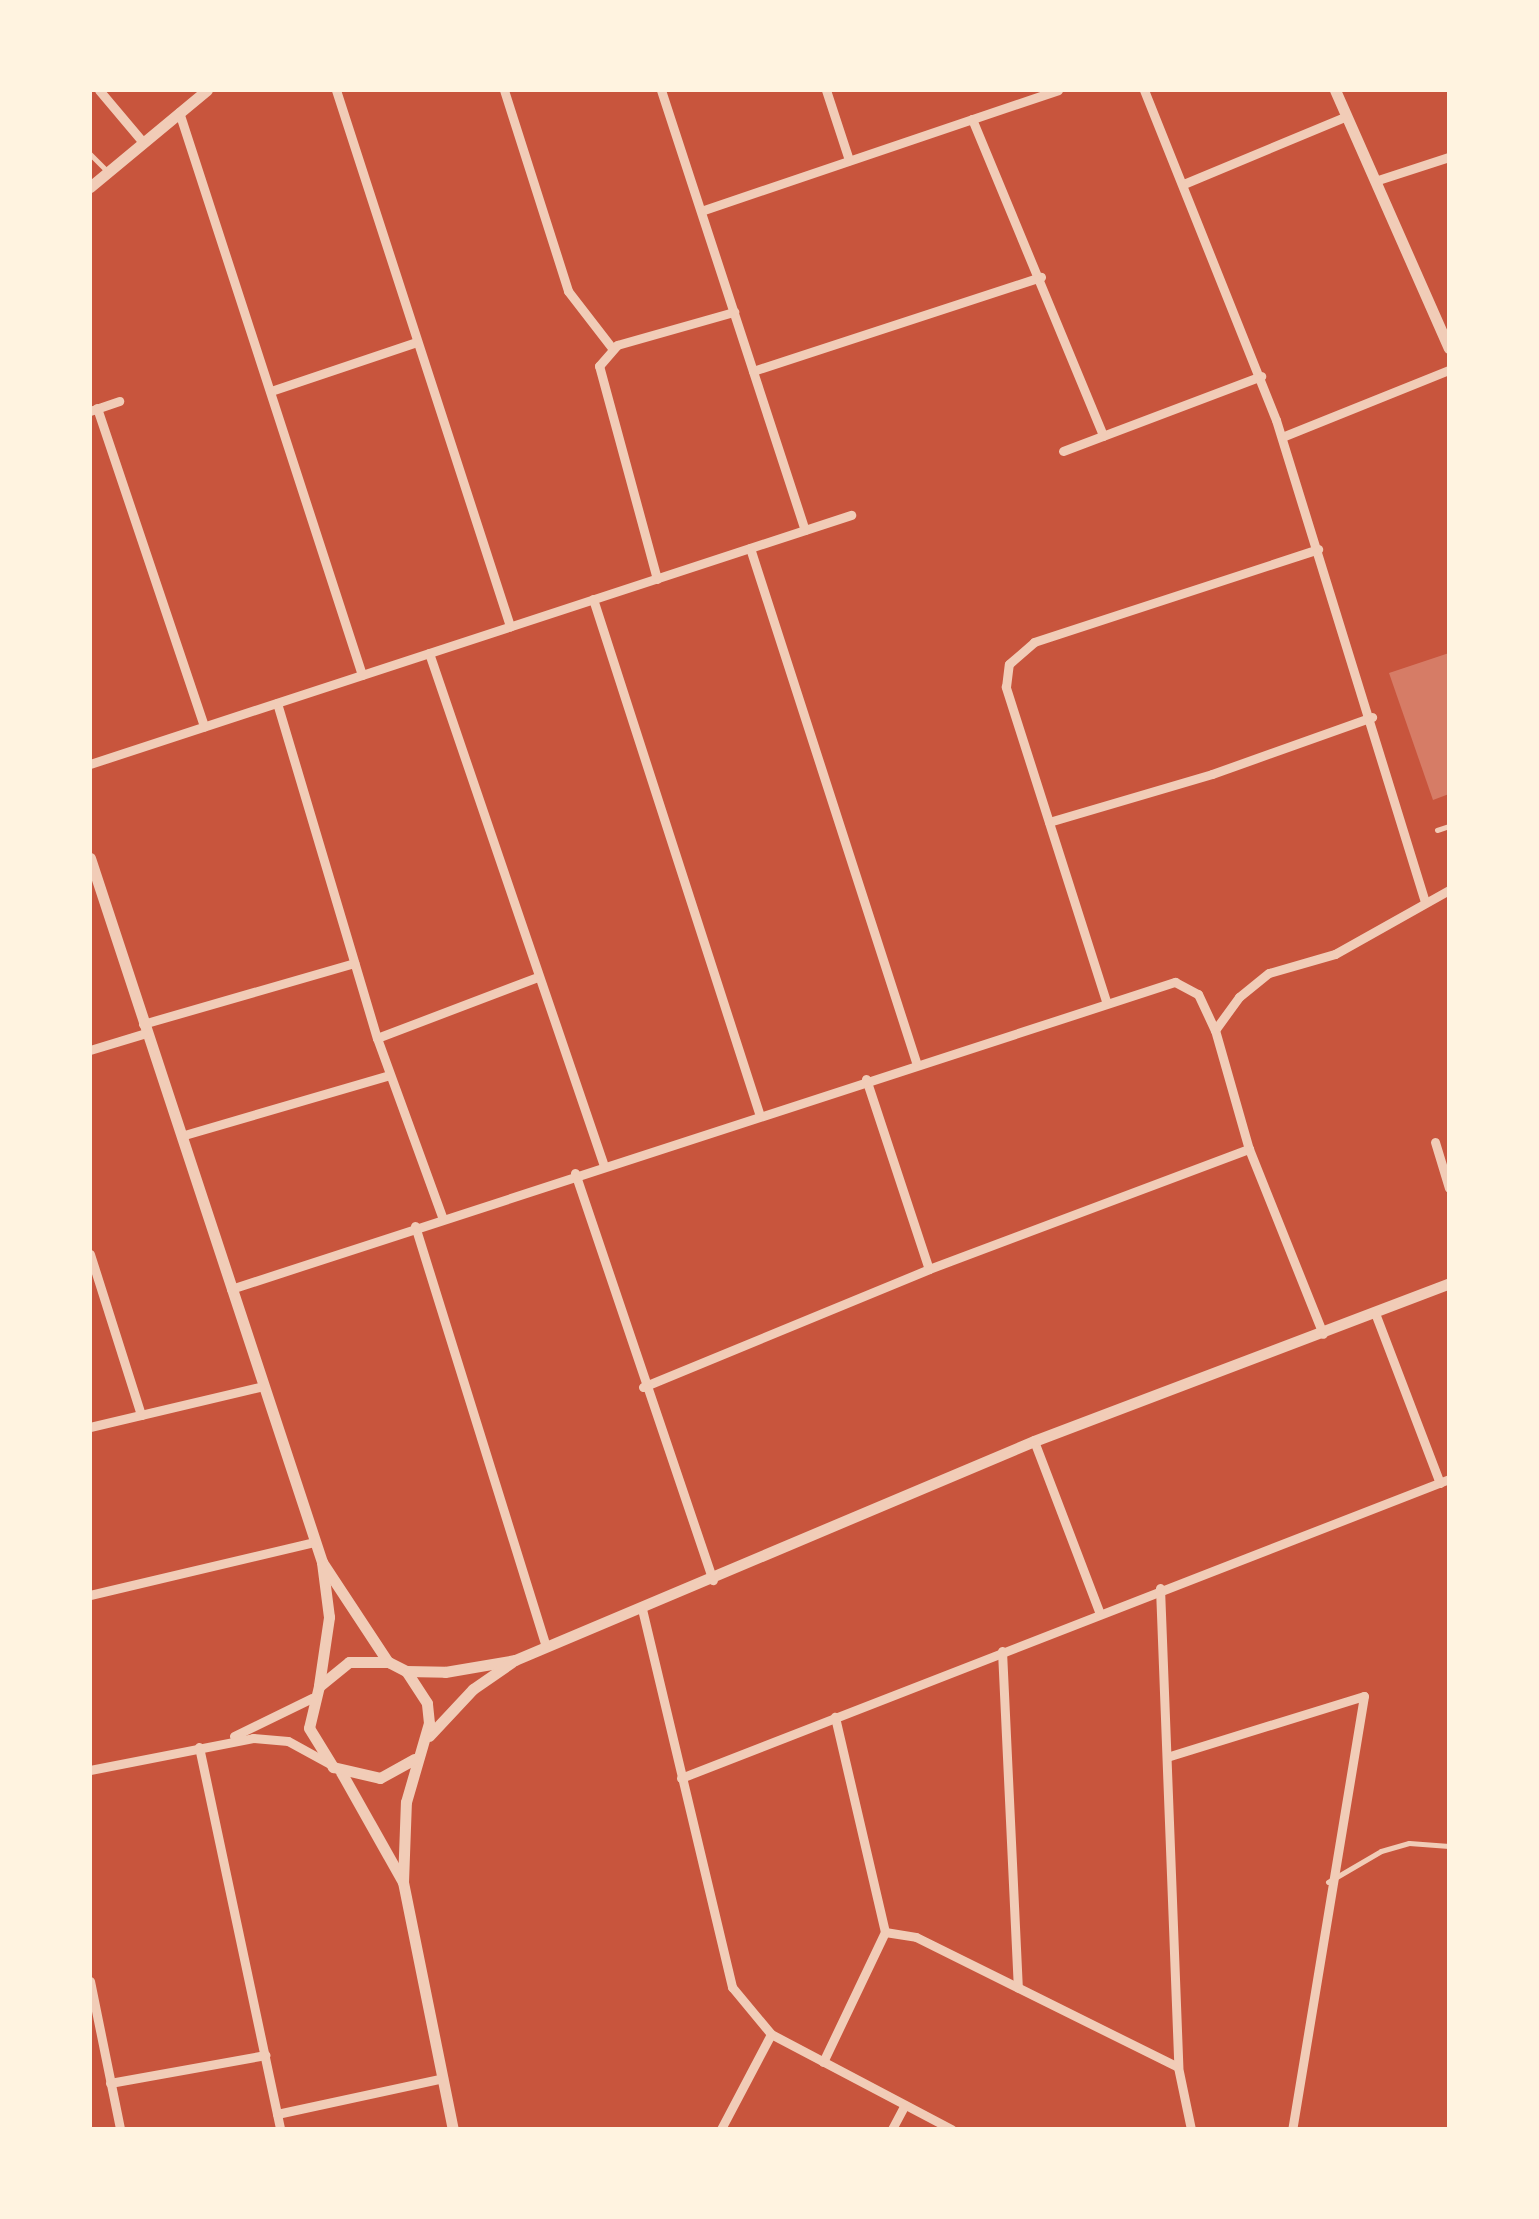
<!DOCTYPE html>
<style>
body{margin:0}
#map{position:relative;width:1539px;height:2219px;overflow:hidden;background:#c8553d;font-family:"Noto Sans",sans-serif}
div>[style]{position:absolute}
.building>*{inset:0;background:#d67c66}
.service>*{height:5px;margin:-2.5px;padding:0 2.5px;transform-origin:2.5px;border-radius:2.5px;background:#f1ccb7}
.minor>*{height:9px;margin:-4.5px;padding:0 4.5px;transform-origin:4.5px;border-radius:4.5px;background:#f1ccb7}
.tertiary>*{height:11px;margin:-5.5px;padding:0 5.5px;transform-origin:5.5px;border-radius:5.5px;background:#f1ccb7}
span{translate:-50% -50%;white-space:nowrap;text-align:center;line-height:1.15;-webkit-text-stroke:10px #fff3e0;paint-order:stroke}
.frame{position:absolute;inset:0;border:92px solid #fff3e0;pointer-events:none}
</style>
<div id="map">
<div class="building">
<div style="clip-path:polygon(1449px 653px,1449px 794px,1433px 800px,1389px 673px)"></div>
</div>
<div class="service">
<div style="left:90px;top:154px;width:23px;rotate:45deg"></div>
<div style="left:1437px;top:830px;width:13px;rotate:-18deg"></div>
<div style="left:1328px;top:1882px;width:61px;rotate:-30.3deg"></div>
<div style="left:1381px;top:1851px;width:29px;rotate:-16deg"></div>
<div style="left:1409px;top:1843px;width:40px;rotate:4.3deg"></div>
</div>
<div class="minor">
<div style="left:99px;top:90px;width:67px;rotate:49.9deg"></div>
<div style="left:336px;top:90px;width:564px;rotate:72.02deg"></div>
<div style="left:504px;top:90px;width:211px;rotate:72.3deg"></div>
<div style="left:568px;top:291px;width:72px;rotate:52.3deg"></div>
<div style="left:661px;top:90px;width:463px;rotate:71.9deg"></div>
<div style="left:826px;top:90px;width:74px;rotate:71.8deg"></div>
<div style="left:1144px;top:90px;width:355px;rotate:68.2deg"></div>
<div style="left:1276px;top:420px;width:505px;rotate:72.82deg"></div>
<div style="left:179px;top:112px;width:592px;rotate:71.99deg"></div>
<div style="left:972px;top:119px;width:343px;rotate:67.5deg"></div>
<div style="left:1375px;top:181px;width:78px;rotate:-18deg"></div>
<div style="left:1186px;top:183px;width:174px;rotate:-22.6deg"></div>
<div style="left:701px;top:211px;width:377px;rotate:-18.7deg"></div>
<div style="left:753px;top:371px;width:303px;rotate:-18.1deg"></div>
<div style="left:271px;top:391px;width:154px;rotate:-18.6deg"></div>
<div style="left:97px;top:408px;width:336px;rotate:71.4deg"></div>
<div style="left:90px;top:411px;width:31px;rotate:-19deg"></div>
<div style="left:1282px;top:437px;width:180px;rotate:-21.9deg"></div>
<div style="left:1063px;top:451px;width:212px;rotate:-20.7deg"></div>
<div style="left:750px;top:548px;width:540px;rotate:72.1deg"></div>
<div style="left:657px;top:579px;width:221px;rotate:-105.2deg"></div>
<div style="left:599px;top:366px;width:28px;rotate:-49deg"></div>
<div style="left:617px;top:345px;width:122px;rotate:-15.8deg"></div>
<div style="left:593px;top:599px;width:540px;rotate:72.1deg"></div>
<div style="left:429px;top:653px;width:539px;rotate:71.16deg"></div>
<div style="left:277px;top:703px;width:350px;rotate:73.4deg"></div>
<div style="left:377px;top:1038px;width:190px;rotate:70deg"></div>
<div style="left:90px;top:764px;width:801px;rotate:-18.12deg"></div>
<div style="left:1049px;top:822px;width:170px;rotate:-16.4deg"></div>
<div style="left:1212px;top:774px;width:170px;rotate:-19.6deg"></div>
<div style="left:1106px;top:1001px;width:330px;rotate:-107.7deg"></div>
<div style="left:1006px;top:687px;width:23px;rotate:-83deg"></div>
<div style="left:1009px;top:664px;width:33px;rotate:-41deg"></div>
<div style="left:1034px;top:642px;width:299px;rotate:-18.1deg"></div>
<div style="left:143px;top:1024px;width:220px;rotate:-16.1deg"></div>
<div style="left:1215px;top:1030px;width:41px;rotate:-54deg"></div>
<div style="left:1239px;top:997px;width:38px;rotate:-39deg"></div>
<div style="left:1269px;top:973px;width:69px;rotate:-16.1deg"></div>
<div style="left:1335px;top:954px;width:131px;rotate:-29.3deg"></div>
<div style="left:377px;top:1038px;width:169px;rotate:-20.8deg"></div>
<div style="left:90px;top:1050px;width:59px;rotate:-16.9deg"></div>
<div style="left:866px;top:1079px;width:200px;rotate:71.7deg"></div>
<div style="left:181px;top:1136px;width:217px;rotate:-16.3deg"></div>
<div style="left:1435px;top:1142px;width:48px;rotate:73.1deg"></div>
<div style="left:575px;top:1173px;width:430px;rotate:71.3deg"></div>
<div style="left:415px;top:1226px;width:441px;rotate:72.7deg"></div>
<div style="left:90px;top:1254px;width:169px;rotate:72.4deg"></div>
<div style="left:231px;top:1289px;width:993px;rotate:-18.02deg"></div>
<div style="left:1175px;top:982px;width:26px;rotate:28deg"></div>
<div style="left:1198px;top:994px;width:40px;rotate:65deg"></div>
<div style="left:1215px;top:1030px;width:124px;rotate:74.1deg"></div>
<div style="left:1249px;top:1149px;width:199px;rotate:68.2deg"></div>
<div style="left:1375px;top:1313px;width:182px;rotate:69.1deg"></div>
<div style="left:643px;top:1387px;width:309px;rotate:-22.4deg"></div>
<div style="left:929px;top:1269px;width:342px;rotate:-20.6deg"></div>
<div style="left:90px;top:1427px;width:178px;rotate:-13.3deg"></div>
<div style="left:1034px;top:1441px;width:182px;rotate:69.1deg"></div>
<div style="left:1160px;top:1588px;width:479px;rotate:87.8deg"></div>
<div style="left:1178px;top:2067px;width:63px;rotate:78.2deg"></div>
<div style="left:90px;top:1595px;width:231px;rotate:-13.3deg"></div>
<div style="left:642px;top:1609px;width:389px;rotate:76.6deg"></div>
<div style="left:732px;top:1987px;width:61px;rotate:50.3deg"></div>
<div style="left:771px;top:2034px;width:204px;rotate:27.8deg"></div>
<div style="left:1002px;top:1651px;width:337px;rotate:87.3deg"></div>
<div style="left:234px;top:1736px;width:87px;rotate:-26deg"></div>
<div style="left:199px;top:1747px;width:390px;rotate:78deg"></div>
<div style="left:1170px;top:1756px;width:203px;rotate:-17.2deg"></div>
<div style="left:1364px;top:1696px;width:439px;rotate:99.4deg"></div>
<div style="left:90px;top:1770px;width:166px;rotate:-11.1deg"></div>
<div style="left:253px;top:1738px;width:35px;rotate:5deg"></div>
<div style="left:288px;top:1741px;width:46px;rotate:28.8deg"></div>
<div style="left:681px;top:1778px;width:824px;rotate:-21.27deg"></div>
<div style="left:885px;top:1932px;width:31px;rotate:9deg"></div>
<div style="left:916px;top:1937px;width:292px;rotate:26.4deg"></div>
<div style="left:90px;top:1981px;width:151px;rotate:78.5deg"></div>
<div style="left:823px;top:2062px;width:144px;rotate:-64.5deg"></div>
<div style="left:885px;top:1932px;width:221px;rotate:-103.1deg"></div>
<div style="left:110px;top:2083px;width:158px;rotate:-10.2deg"></div>
<div style="left:277px;top:2114px;width:170px;rotate:-12.2deg"></div>
<div style="left:721px;top:2129px;width:107px;rotate:-62.2deg"></div>
<div style="left:892px;top:2129px;width:27px;rotate:-62deg"></div>
</div>
<div class="tertiary">
<div style="left:1335px;top:90px;width:282px;rotate:66.2deg"></div>
<div style="left:90px;top:187px;width:152px;rotate:-39.7deg"></div>
<div style="left:90px;top:858px;width:741px;rotate:71.76deg"></div>
<div style="left:406px;top:1671px;width:39px;rotate:1deg"></div>
<div style="left:445px;top:1672px;width:71px;rotate:-9.7deg"></div>
<div style="left:515px;top:1660px;width:563px;rotate:-22.88deg"></div>
<div style="left:1034px;top:1441px;width:444px;rotate:-20.8deg"></div>
<div style="left:319px;top:1685px;width:69px;rotate:-81.6deg"></div>
<div style="left:329px;top:1617px;width:55px;rotate:-97.3deg"></div>
<div style="left:322px;top:1562px;width:120px;rotate:56.6deg"></div>
<div style="left:429px;top:1736px;width:64px;rotate:-46.9deg"></div>
<div style="left:473px;top:1689px;width:47px;rotate:-34.7deg"></div>
<div style="left:341px;top:1772px;width:126px;rotate:60.6deg"></div>
<div style="left:403px;top:1882px;width:80px;rotate:-87.9deg"></div>
<div style="left:406px;top:1802px;width:82px;rotate:-73.8deg"></div>
<div style="left:429px;top:1723px;width:20px;rotate:-96deg"></div>
<div style="left:427px;top:1703px;width:38px;rotate:-123deg"></div>
<div style="left:406px;top:1671px;width:20px;rotate:-153deg"></div>
<div style="left:388px;top:1662px;width:39px;rotate:180deg"></div>
<div style="left:349px;top:1662px;width:38px;rotate:141deg"></div>
<div style="left:319px;top:1686px;width:43px;rotate:103.4deg"></div>
<div style="left:309px;top:1728px;width:46px;rotate:58.4deg"></div>
<div style="left:333px;top:1767px;width:48px;rotate:13.2deg"></div>
<div style="left:380px;top:1778px;width:39px;rotate:-29deg"></div>
<div style="left:403px;top:1882px;width:252px;rotate:78.6deg"></div>
</div>
<div class="frame"></div>
</div>
